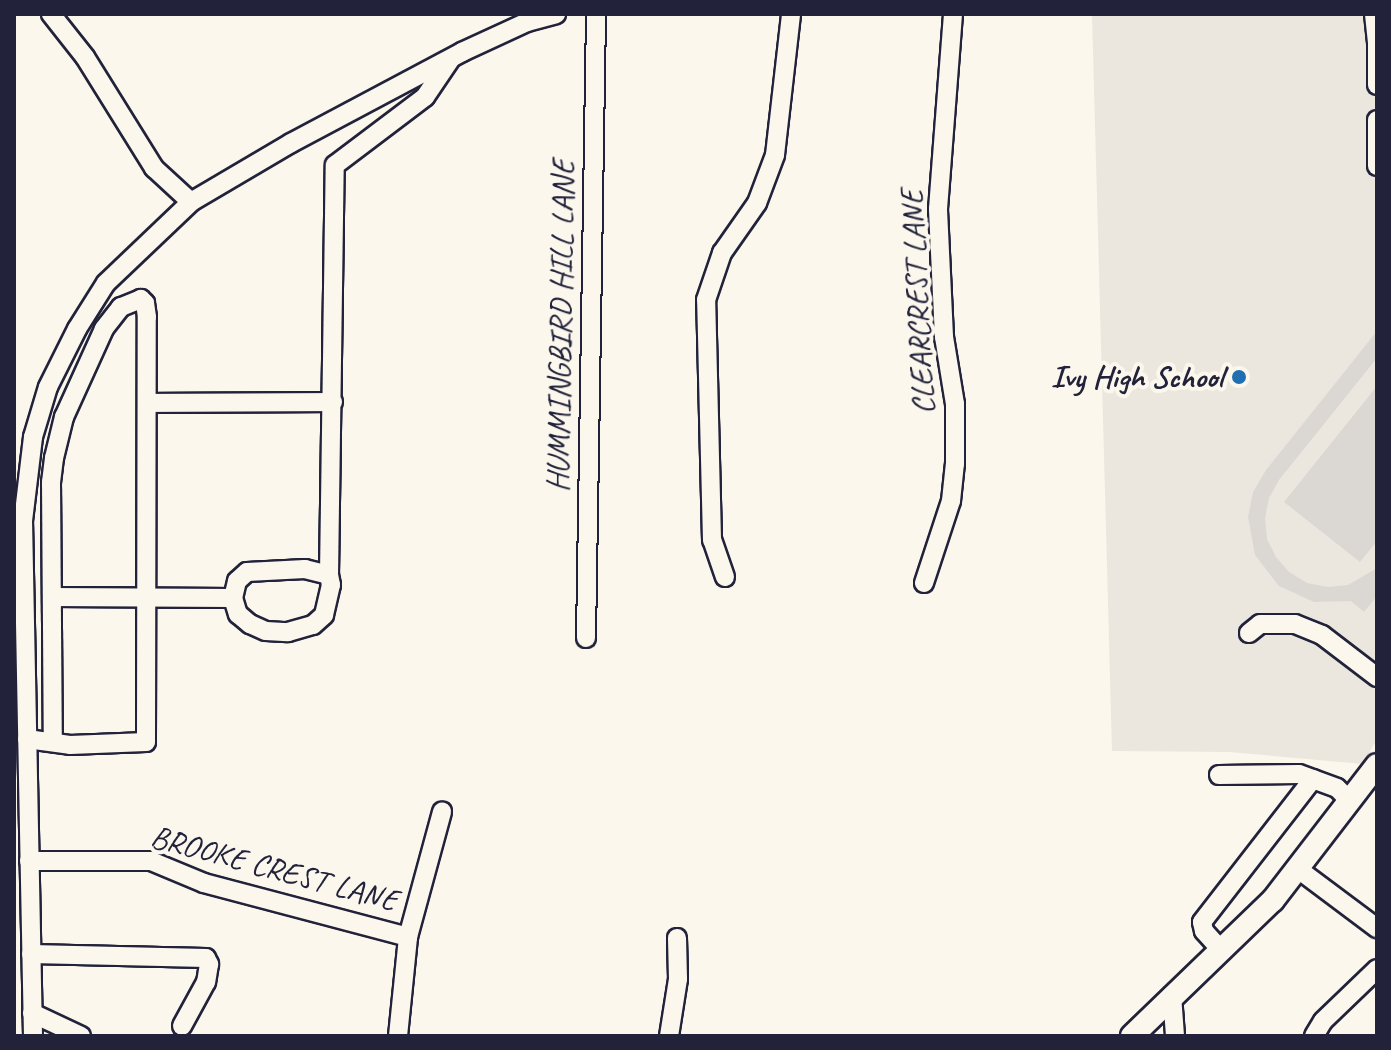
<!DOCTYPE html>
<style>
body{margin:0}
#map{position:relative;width:1391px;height:1050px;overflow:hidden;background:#fbf7ec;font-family:Caveat,sans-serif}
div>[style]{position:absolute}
.built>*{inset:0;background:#ebe7df}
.green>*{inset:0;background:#dbd8d3}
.roads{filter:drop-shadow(2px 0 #22223b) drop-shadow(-2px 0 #22223b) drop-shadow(0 2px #22223b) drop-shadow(0 -2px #22223b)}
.minor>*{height:18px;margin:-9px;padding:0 9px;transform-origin:9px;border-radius:9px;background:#fbf7ec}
.major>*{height:22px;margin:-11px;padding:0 11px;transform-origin:11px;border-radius:11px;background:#fbf7ec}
.dots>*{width:22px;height:22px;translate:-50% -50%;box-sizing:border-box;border:4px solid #fbf7ec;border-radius:50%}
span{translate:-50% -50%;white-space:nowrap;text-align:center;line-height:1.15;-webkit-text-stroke:8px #fbf7ec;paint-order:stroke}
.street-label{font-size:32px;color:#22223b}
.poi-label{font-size:32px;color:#22223b;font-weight:700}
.right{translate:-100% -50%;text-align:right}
.frame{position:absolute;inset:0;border:16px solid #22223b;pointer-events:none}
</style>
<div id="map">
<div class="built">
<div style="clip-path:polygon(1092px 14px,1377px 14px,1377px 739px,1363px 764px,1229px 752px,1112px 751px)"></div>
</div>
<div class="green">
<div style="clip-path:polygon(1377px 331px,1377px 358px,1279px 480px,1269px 498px,1265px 518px,1267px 539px,1276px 557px,1289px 572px,1307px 583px,1328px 587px,1348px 585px,1377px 568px,1377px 596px,1364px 612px,1351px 601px,1314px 602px,1279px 586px,1255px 555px,1248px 517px,1253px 492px,1266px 470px)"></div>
<div style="clip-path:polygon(1377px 386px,1377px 541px,1360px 562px,1284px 502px)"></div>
</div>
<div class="roads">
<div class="minor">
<div style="left:51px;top:14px;width:55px;rotate:51.7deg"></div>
<div style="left:85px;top:57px;width:131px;rotate:58.1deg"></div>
<div style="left:154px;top:168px;width:50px;rotate:42.6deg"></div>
<div style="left:191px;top:202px;width:116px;rotate:-30.5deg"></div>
<div style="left:291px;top:143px;width:194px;rotate:-28deg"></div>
<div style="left:462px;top:52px;width:72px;rotate:-24.8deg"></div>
<div style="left:527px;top:22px;width:30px;rotate:-15deg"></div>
<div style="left:1374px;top:14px;width:30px;rotate:84deg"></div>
<div style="left:1377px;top:44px;width:41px;rotate:90deg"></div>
<div style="left:1377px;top:120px;width:46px;rotate:90deg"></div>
<div style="left:147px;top:403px;width:186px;rotate:-0.3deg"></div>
<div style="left:329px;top:575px;width:410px;rotate:-89.2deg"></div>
<div style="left:335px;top:165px;width:113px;rotate:-37.1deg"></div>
<div style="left:425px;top:97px;width:45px;rotate:-56deg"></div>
<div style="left:725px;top:577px;width:39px;rotate:-109deg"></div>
<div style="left:712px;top:540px;width:240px;rotate:-91.4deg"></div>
<div style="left:706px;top:300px;width:50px;rotate:-71.2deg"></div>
<div style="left:722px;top:253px;width:61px;rotate:-55deg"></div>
<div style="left:757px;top:203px;width:51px;rotate:-69.4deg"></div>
<div style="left:775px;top:155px;width:142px;rotate:-83.5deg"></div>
<div style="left:924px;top:583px;width:86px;rotate:-71.8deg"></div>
<div style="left:951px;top:501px;width:37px;rotate:-84deg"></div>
<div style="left:955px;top:464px;width:60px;rotate:-90deg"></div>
<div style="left:955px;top:404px;width:68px;rotate:-99.3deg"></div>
<div style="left:944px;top:337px;width:128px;rotate:-92.7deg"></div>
<div style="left:938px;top:209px;width:196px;rotate:-85.6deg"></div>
<div style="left:52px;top:597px;width:181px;rotate:0.3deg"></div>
<div style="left:233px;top:598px;width:17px;rotate:73deg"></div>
<div style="left:238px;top:614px;width:16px;rotate:40deg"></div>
<div style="left:250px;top:624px;width:17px;rotate:24deg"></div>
<div style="left:266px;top:631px;width:22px;rotate:3deg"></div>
<div style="left:288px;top:632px;width:26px;rotate:-16deg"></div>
<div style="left:313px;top:625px;width:15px;rotate:-42deg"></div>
<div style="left:324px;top:615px;width:31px;rotate:-77deg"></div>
<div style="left:331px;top:585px;width:10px;rotate:-101deg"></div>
<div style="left:329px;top:575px;width:25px;rotate:-166deg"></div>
<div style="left:305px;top:569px;width:58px;rotate:177deg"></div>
<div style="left:247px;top:572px;width:13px;rotate:138deg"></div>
<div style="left:237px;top:581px;width:17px;rotate:103deg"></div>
<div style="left:1249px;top:633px;width:14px;rotate:-39deg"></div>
<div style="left:1260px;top:624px;width:35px"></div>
<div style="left:1295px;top:624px;width:29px;rotate:22deg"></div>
<div style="left:1322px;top:635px;width:69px;rotate:37.4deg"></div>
<div style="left:586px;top:638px;width:624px;rotate:-89.08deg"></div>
<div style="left:27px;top:739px;width:43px;rotate:7.9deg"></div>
<div style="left:70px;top:745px;width:76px;rotate:-2.3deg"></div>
<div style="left:146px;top:742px;width:425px;rotate:-89.9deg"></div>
<div style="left:147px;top:317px;width:14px;rotate:-98deg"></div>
<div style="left:145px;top:303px;width:6px;rotate:-135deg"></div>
<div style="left:141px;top:299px;width:22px;rotate:158deg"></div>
<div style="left:121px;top:307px;width:28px;rotate:128deg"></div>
<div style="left:104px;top:329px;width:97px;rotate:114.4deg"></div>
<div style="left:64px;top:417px;width:42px;rotate:103.7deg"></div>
<div style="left:54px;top:458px;width:24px;rotate:97deg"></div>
<div style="left:51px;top:482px;width:260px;rotate:89.6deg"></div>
<div style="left:1219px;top:775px;width:80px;rotate:-0.7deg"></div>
<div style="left:1299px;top:774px;width:40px;rotate:20.2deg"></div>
<div style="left:1337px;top:788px;width:18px;rotate:45deg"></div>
<div style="left:29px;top:861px;width:122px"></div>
<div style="left:151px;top:861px;width:57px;rotate:22.5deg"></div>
<div style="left:204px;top:883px;width:211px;rotate:14.8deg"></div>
<div style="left:1298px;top:869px;width:99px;rotate:36.8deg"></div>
<div style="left:1222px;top:951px;width:27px;rotate:-132deg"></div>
<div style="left:1204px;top:931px;width:9px;rotate:-103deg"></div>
<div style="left:1202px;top:922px;width:181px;rotate:-52.2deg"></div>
<div style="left:31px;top:954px;width:175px;rotate:1.3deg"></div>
<div style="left:206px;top:958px;width:7px;rotate:63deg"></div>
<div style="left:209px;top:964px;width:18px;rotate:99deg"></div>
<div style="left:206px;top:982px;width:50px;rotate:118.6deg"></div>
<div style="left:1172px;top:995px;width:41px;rotate:85.8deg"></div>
<div style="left:32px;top:1013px;width:54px;rotate:25.1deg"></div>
<div style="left:33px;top:1036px;width:515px;rotate:-91.11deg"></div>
<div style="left:23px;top:521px;width:85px;rotate:-83.2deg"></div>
<div style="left:33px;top:437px;width:52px;rotate:-73.3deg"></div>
<div style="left:48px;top:387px;width:65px;rotate:-63.4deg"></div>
<div style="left:77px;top:329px;width:54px;rotate:-57.8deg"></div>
<div style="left:106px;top:283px;width:117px;rotate:-43.6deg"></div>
<div style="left:398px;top:1036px;width:100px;rotate:-84.2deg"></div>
<div style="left:408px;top:937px;width:130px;rotate:-74.8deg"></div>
<div style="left:669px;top:1036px;width:58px;rotate:-81deg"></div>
<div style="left:678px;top:979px;width:41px;rotate:-91.4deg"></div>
<div style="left:1314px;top:1036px;width:17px;rotate:-59deg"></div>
<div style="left:1323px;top:1021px;width:75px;rotate:-43.9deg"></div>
</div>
<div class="major">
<div style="left:1132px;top:1036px;width:196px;rotate:-44deg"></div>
<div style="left:1273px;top:900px;width:170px;rotate:-52.4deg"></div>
</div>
</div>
<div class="dots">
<div style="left:1239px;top:377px;background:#1f6fb2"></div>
</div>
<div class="street-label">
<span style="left:918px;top:302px;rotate:-93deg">CLEARCREST LANE</span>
<span style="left:561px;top:326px;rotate:-89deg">HUMMINGBIRD HILL LANE</span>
<span style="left:274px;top:869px;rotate:15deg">BROOKE CREST LANE</span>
</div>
<div class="poi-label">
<span class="right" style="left:1223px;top:377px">Ivy High School</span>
</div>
<div class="frame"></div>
</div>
